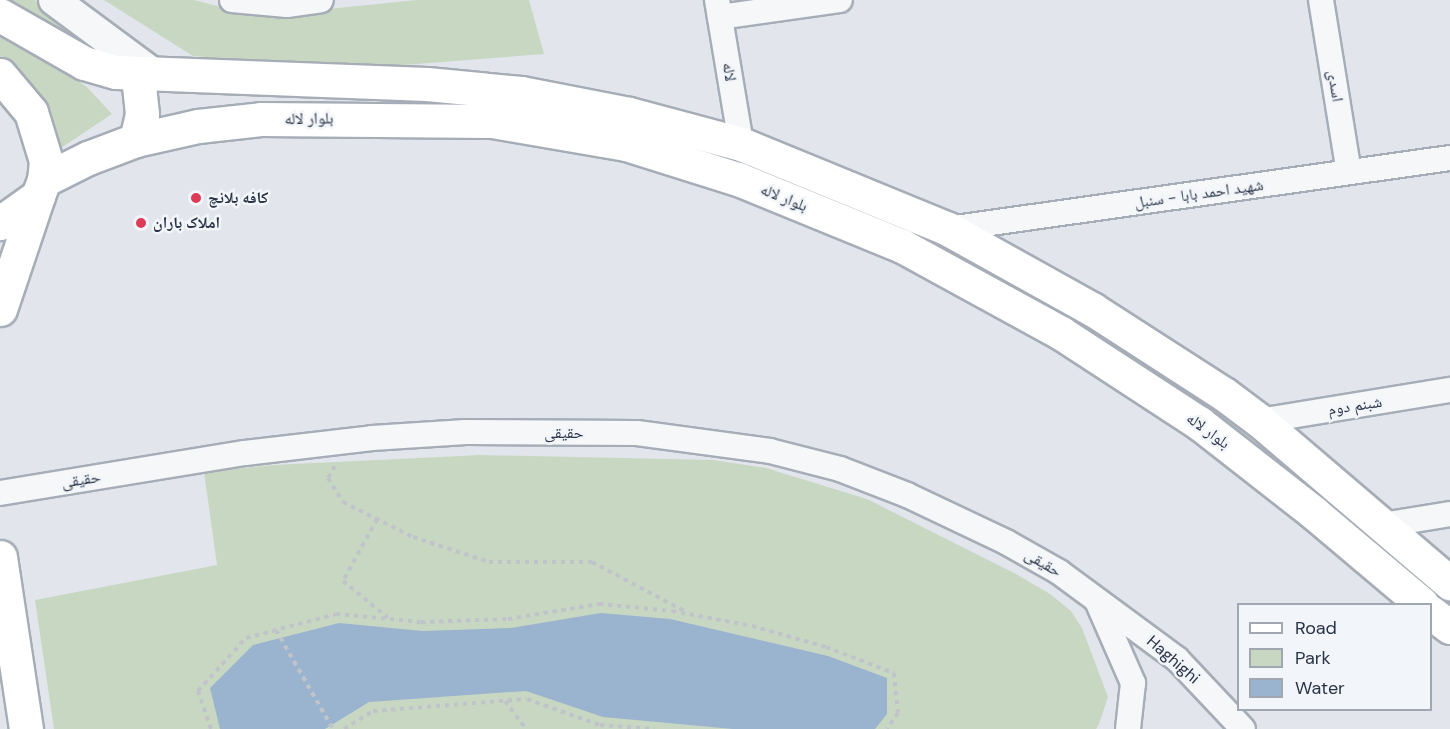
<!DOCTYPE html>
<meta charset="utf-8">
<style>
body{margin:0}
#map{position:relative;width:1450px;height:729px;overflow:hidden;background:#e2e6ec;font-family:"DM Sans","Noto Naskh Arabic",sans-serif}
div>[style]{position:absolute}
.green>*{inset:0;background:#c8d7c2}
.water>*{inset:0;background:#9ab4cf}
.path>*{height:4px;margin-top:-2px;transform-origin:0;background:repeating-linear-gradient(90deg,#c0c4ca 0 4.5px,transparent 0 9px)}
.roads{filter:drop-shadow(2px 0 #a6adb7) drop-shadow(-2px 0 #a6adb7) drop-shadow(0 2px #a6adb7) drop-shadow(0 -2px #a6adb7)}
.minor>*{height:24px;margin:-12px;padding:0 12px;transform-origin:12px;border-radius:12px;background:#f5f7f9}
.tertiary>*{height:30px;margin:-15px;padding:0 15px;transform-origin:15px;border-radius:15px;background:#f5f7f9}
.secondary>*{height:33px;margin:-16.5px;padding:0 16.5px;transform-origin:16.5px;border-radius:16.5px;background:#fff}
.dots>*{width:16px;height:16px;translate:-50% -50%;box-sizing:border-box;border:3px solid #f2f5f9;border-radius:50%}
span{translate:-50% -50%;white-space:nowrap;text-align:center;line-height:1.15;-webkit-text-stroke:5px #f2f5f9;paint-order:stroke}
.street-label{font-size:16px;color:#283346}
.poi-label{font-size:16px;color:#283346;font-weight:700}
.left{translate:0 -50%;text-align:left}
.legend{position:absolute;left:1237px;top:603px;width:195px;height:108px;box-sizing:border-box;background:#f2f5f9;border:2px solid #a1a7b1;margin:0;padding:8px 10px;list-style:none;font-size:18px;color:#283346}
.legend li{display:flex;align-items:center;gap:12px;height:30px}
.legend b{width:30px;border:2px solid #a1a7b1}
</style>
<div id="map">
<div class="green">
<div style="clip-path:polygon(0 0,35px 0,106px 56px,12px 8px)"></div>
<div style="clip-path:polygon(104px 0,194px 0,221px 7px,288px 13px,417px 0,529px 0,544px 54px,352px 69px,193px 56px)"></div>
<div style="clip-path:polygon(0 30px,11px 35px,87px 87px,112px 114px,55px 152px,48px 120px,33px 87px,18px 70px,0 57px)"></div>
<div style="clip-path:polygon(480px 455px,713px 460px,766px 468px,867px 499px,1016px 574px,1050px 594px,1071px 611px,1082px 628px,1108px 697px,1099px 724px,1096px 729px,54px 729px,35px 600px,217px 565px,204px 472px,273px 465px)"></div>
</div>
<div class="water">
<div style="clip-path:polygon(601px 613px,670px 619px,828px 656px,887px 678px,887px 714px,875px 729px,733px 729px,603px 717px,526px 691px,369px 702px,325px 729px,220px 729px,210px 688px,253px 645px,339px 623px,423px 631px,511px 628px)"></div>
</div>
<div class="path">
<div style="left:335px;top:466px;width:14px;rotate:120deg"></div>
<div style="left:328px;top:478px;width:28px;rotate:58deg"></div>
<div style="left:343px;top:502px;width:78px;rotate:26.6deg"></div>
<div style="left:413px;top:537px;width:80px;rotate:18.2deg"></div>
<div style="left:489px;top:562px;width:103px"></div>
<div style="left:592px;top:562px;width:106px;rotate:28deg"></div>
<div style="left:377px;top:519px;width:71px;rotate:118.7deg"></div>
<div style="left:343px;top:581px;width:58px;rotate:39.4deg"></div>
<div style="left:276px;top:630px;width:114px;rotate:60.1deg"></div>
<div style="left:505px;top:701px;width:35px;rotate:53deg"></div>
<div style="left:211px;top:729px;width:40px;rotate:-108.9deg"></div>
<div style="left:198px;top:691px;width:72px;rotate:-47.8deg"></div>
<div style="left:246px;top:638px;width:93px;rotate:-14.9deg"></div>
<div style="left:336px;top:614px;width:85px;rotate:5.4deg"></div>
<div style="left:421px;top:622px;width:87px;rotate:-2deg"></div>
<div style="left:508px;top:619px;width:92px;rotate:-9.4deg"></div>
<div style="left:599px;top:604px;width:73px;rotate:5.5deg"></div>
<div style="left:672px;top:611px;width:81px;rotate:10.6deg"></div>
<div style="left:752px;top:626px;width:77px;rotate:15.8deg"></div>
<div style="left:826px;top:647px;width:73px;rotate:20.9deg"></div>
<div style="left:894px;top:673px;width:40px;rotate:84.3deg"></div>
<div style="left:898px;top:713px;width:19px;rotate:125deg"></div>
<div style="left:344px;top:729px;width:34px;rotate:-32deg"></div>
<div style="left:373px;top:711px;width:154px;rotate:-4.5deg"></div>
<div style="left:527px;top:699px;width:77px;rotate:19.6deg"></div>
<div style="left:600px;top:725px;width:55px;rotate:4.2deg"></div>
</div>
<div class="roads">
<div class="minor">
<div style="left:232px;top:0;width:55px;rotate:5.2deg"></div>
<div style="left:287px;top:5px;width:34px;rotate:-8deg"></div>
<div style="left:717px;top:0;width:146px;rotate:80.5deg"></div>
<div style="left:1321px;top:0;width:174px;rotate:80.8deg"></div>
<div style="left:720px;top:17px;width:121px;rotate:-8.1deg"></div>
<div style="left:948px;top:229px;width:507px;rotate:-8.05deg"></div>
<div style="left:1260px;top:421px;width:193px;rotate:-9.3deg"></div>
<div style="left:0;top:493px;width:248px;rotate:-9.3deg"></div>
<div style="left:245px;top:453px;width:128px;rotate:-6.7deg"></div>
<div style="left:372px;top:438px;width:94px;rotate:-3.7deg"></div>
<div style="left:466px;top:432px;width:171px;rotate:0.3deg"></div>
<div style="left:637px;top:433px;width:134px;rotate:7.7deg"></div>
<div style="left:770px;top:451px;width:72px;rotate:14.4deg"></div>
<div style="left:840px;top:469px;width:72px;rotate:21.2deg"></div>
<div style="left:907px;top:495px;width:110px;rotate:25.4deg"></div>
<div style="left:1006px;top:542px;width:61px;rotate:29.5deg"></div>
<div style="left:1059px;top:572px;width:147px;rotate:36.4deg"></div>
<div style="left:1177px;top:659px;width:96px;rotate:46.7deg"></div>
<div style="left:1383px;top:525px;width:68px;rotate:-9.3deg"></div>
<div style="left:1097px;top:601px;width:90px;rotate:66.3deg"></div>
<div style="left:1133px;top:683px;width:46px;rotate:96.2deg"></div>
</div>
<div class="tertiary">
<div style="left:54px;top:0;width:126px;rotate:36.6deg"></div>
</div>
<div class="secondary">
<div style="left:0;top:15px;width:97px;rotate:29.7deg"></div>
<div style="left:84px;top:63px;width:33px;rotate:16deg"></div>
<div style="left:116px;top:72px;width:311px;rotate:2.2deg"></div>
<div style="left:427px;top:84px;width:94px;rotate:5.5deg"></div>
<div style="left:521px;top:93px;width:110px;rotate:11deg"></div>
<div style="left:629px;top:114px;width:116px;rotate:15deg"></div>
<div style="left:741px;top:144px;width:224px;rotate:22.3deg"></div>
<div style="left:948px;top:229px;width:165px;rotate:29.1deg"></div>
<div style="left:1092px;top:309px;width:157px;rotate:32.8deg"></div>
<div style="left:1224px;top:394px;width:45px;rotate:36.9deg"></div>
<div style="left:1260px;top:421px;width:250px;rotate:40.5deg"></div>
<div style="left:0;top:75px;width:48px;rotate:50deg"></div>
<div style="left:31px;top:112px;width:51px;rotate:73deg"></div>
<div style="left:46px;top:161px;width:19px;rotate:96deg"></div>
<div style="left:44px;top:180px;width:17px;rotate:111deg"></div>
<div style="left:38px;top:196px;width:47px;rotate:144.6deg"></div>
<div style="left:136px;top:140px;width:27px;rotate:-77deg"></div>
<div style="left:142px;top:114px;width:39px;rotate:-96deg"></div>
<div style="left:44px;top:180px;width:49px;rotate:-26.6deg"></div>
<div style="left:88px;top:158px;width:51px;rotate:-20.6deg"></div>
<div style="left:136px;top:140px;width:64px;rotate:-12.7deg"></div>
<div style="left:198px;top:126px;width:63px;rotate:-6.3deg"></div>
<div style="left:261px;top:119px;width:231px;rotate:0.5deg"></div>
<div style="left:492px;top:121px;width:136px;rotate:9.7deg"></div>
<div style="left:626px;top:144px;width:117px;rotate:17.4deg"></div>
<div style="left:738px;top:179px;width:177px;rotate:22.2deg"></div>
<div style="left:902px;top:246px;width:181px;rotate:28.7deg"></div>
<div style="left:1061px;top:333px;width:165px;rotate:33.1deg"></div>
<div style="left:1199px;top:423px;width:146px;rotate:38deg"></div>
<div style="left:1314px;top:513px;width:141px;rotate:40.1deg"></div>
<div style="left:0;top:309px;width:119px;rotate:-71.4deg"></div>
<div style="left:0;top:557px;width:174px;rotate:81.4deg"></div>
<div style="left:1430px;top:612px;width:25px;rotate:37deg"></div>
</div>
</div>
<div class="dots">
<div style="left:196px;top:198px;background:#dc3c56"></div>
<div style="left:141px;top:223px;background:#dc3c56"></div>
</div>
<div class="street-label">
<span style="left:729px;top:72px;rotate:81deg">لاله</span>
<span style="left:1335px;top:86px;rotate:81deg">اسدی</span>
<span style="left:309px;top:119px;rotate:-1deg">بلوار لاله</span>
<span style="left:1199px;top:194px;rotate:-8deg">شهید احمد بابا - سنبل</span>
<span style="left:784px;top:198px;rotate:22deg">بلوار لاله</span>
<span style="left:1355px;top:406px;rotate:-9deg">شبنم دوم</span>
<span style="left:1208px;top:431px;rotate:36deg">بلوار لاله</span>
<span style="left:564px;top:433px">حقیقی</span>
<span style="left:81px;top:480px;rotate:-9deg">حقیقی</span>
<span style="left:1043px;top:563px;rotate:30deg">حقیقی</span>
<span style="left:1173px;top:660px;rotate:41deg">Haghighi</span>
</div>
<div class="poi-label">
<span class="left" style="left:208px;top:198px">کافه بلانچ</span>
<span class="left" style="left:153px;top:223px">املاک باران</span>
</div>
<ul class="legend">
<li><b style="height:8px;background:#fff"></b>Road</li>
<li><b style="height:16px;background:#c8d7c2"></b>Park</li>
<li><b style="height:16px;background:#9ab4cf"></b>Water</li>
</ul>
</div>
